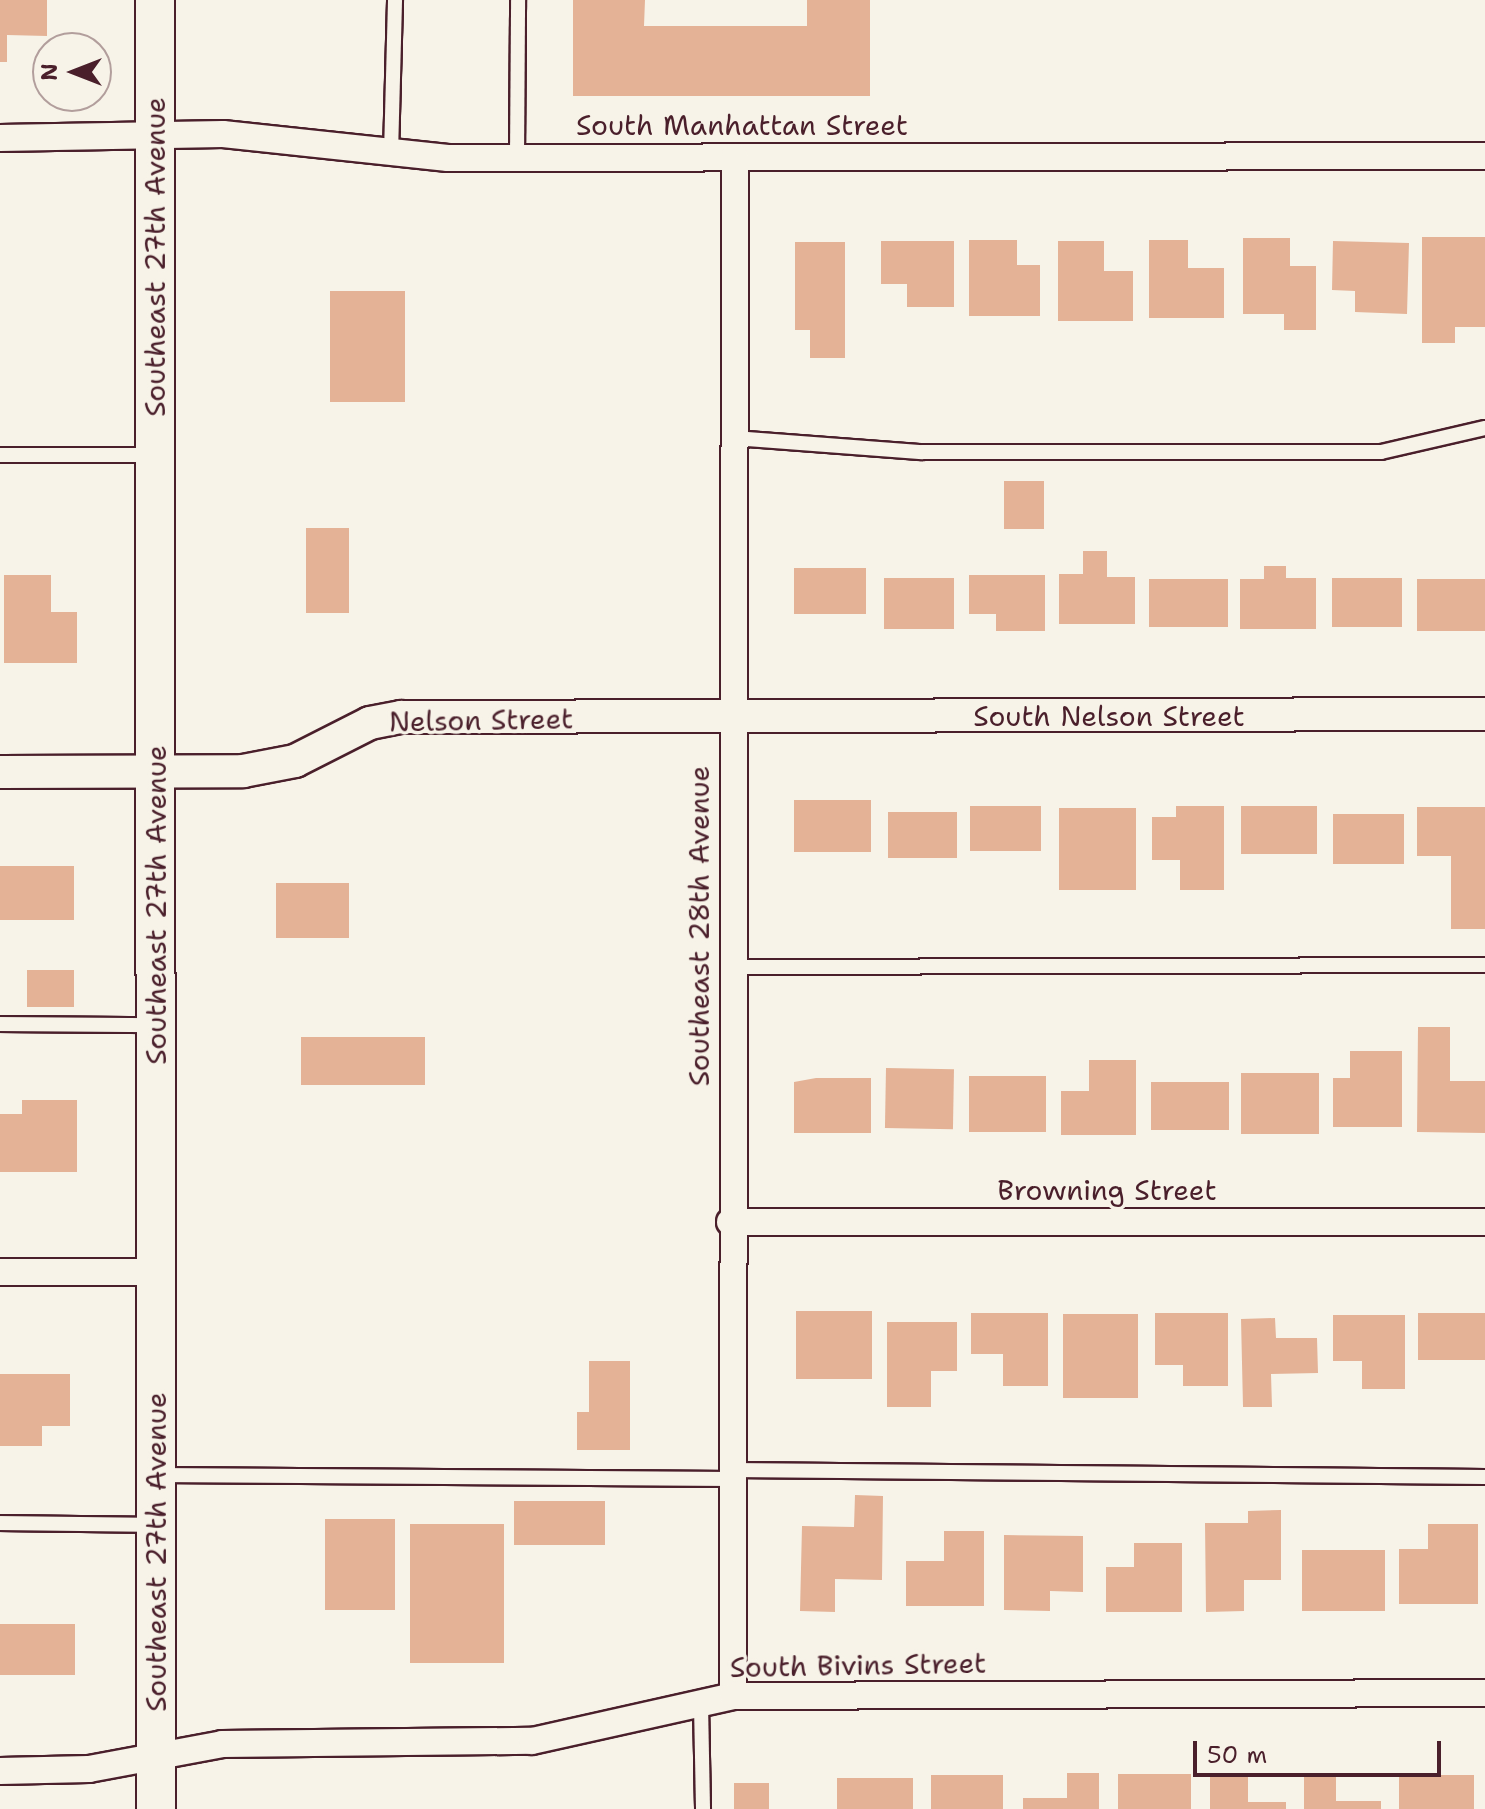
<!DOCTYPE html>
<style>
body{margin:0}
#map{position:relative;width:1485px;height:1809px;overflow:hidden;background:#f7f3e8;font-family:"Shantell Sans",sans-serif}
div>[style]{position:absolute}
.building>*{inset:0;background:#e4b296;transform-origin:0 0}
.roads{filter:drop-shadow(2px 0 #4a1f2b) drop-shadow(-2px 0 #4a1f2b) drop-shadow(0 2px #4a1f2b) drop-shadow(0 -2px #4a1f2b)}
.service>*{height:14px;margin:-7px;padding:0 7px;transform-origin:7px;border-radius:7px;background:#f7f3e8}
.minor>*{height:26px;margin:-13px;padding:0 13px;transform-origin:13px;border-radius:13px;background:#f7f3e8}
.tertiary>*{height:32px;margin:-16px;padding:0 16px;transform-origin:16px;border-radius:16px;background:#f7f3e8}
.secondary>*{height:38px;margin:-19px;padding:0 19px;transform-origin:19px;border-radius:19px;background:#f7f3e8}
span{translate:-50% -50%;white-space:nowrap;text-align:center;line-height:1.15;-webkit-text-stroke:7px #f7f3e8;paint-order:stroke}
.street-label{font-size:28px;color:#4a1f2b}
.north{position:absolute;left:32px;top:32px;width:80px;height:80px;box-sizing:border-box;background:#f7f3e8;border:2px solid #b29e9c;border-radius:50%;rotate:270deg;font-size:22px;font-weight:700;line-height:32px;text-align:center;color:#4a1f2b}
.north::after{content:'';display:block;margin:auto;width:28px;height:36px;background:#4a1f2b;clip-path:polygon(50% 0,100% 100%,50% 72%,0 100%)}
.scale{position:absolute;left:1193px;top:1741px;width:248px;height:36px;box-sizing:border-box;border:4px solid #4a1f2b;border-top:0;padding-left:10px;font-size:24px;line-height:28px;white-space:nowrap;color:#4a1f2b;-webkit-text-stroke:6px #f7f3e8;paint-order:stroke}
</style>
<div id="map">
<div class="building">
<div style="clip-path:polygon(0 0,47px 0,47px 36px,7px 35px,7px 62px,0 62px)"></div>
<div style="clip-path:polygon(573px 0,645px 0,644px 26px,807px 26px,807px 0,870px 0,870px 96px,573px 96px)"></div>
<div style="clip-path:polygon(1422px 237px,1485px 237px,1485px 327px,1455px 327px,1455px 343px,1422px 343px)"></div>
<div style="clip-path:polygon(1243px 238px,1290px 238px,1290px 266px,1316px 266px,1316px 330px,1284px 330px,1284px 314px,1243px 314px)"></div>
<div style="clip-path:polygon(969px 240px,1017px 240px,1017px 265px,1040px 265px,1040px 316px,969px 316px)"></div>
<div style="clip-path:polygon(1149px 240px,1188px 240px,1188px 268px,1224px 268px,1224px 318px,1149px 318px)"></div>
<div style="clip-path:polygon(881px 241px,954px 241px,954px 307px,907px 307px,907px 284px,881px 284px)"></div>
<div style="clip-path:polygon(1058px 241px,1104px 241px,1104px 271px,1133px 271px,1133px 321px,1058px 321px)"></div>
<div style="clip-path:polygon(1333px 241px,1409px 243px,1407px 314px,1355px 312px,1355px 291px,1332px 290px)"></div>
<div style="clip-path:polygon(795px 242px,845px 242px,845px 358px,810px 358px,810px 330px,795px 330px)"></div>
<div style="left:330px;top:291px;width:75px;height:111px"></div>
<div style="left:1004px;top:481px;width:40px;height:48px"></div>
<div style="left:306px;top:528px;width:43px;height:85px"></div>
<div style="clip-path:polygon(1083px 551px,1107px 551px,1107px 577px,1135px 577px,1135px 624px,1059px 624px,1059px 574px,1083px 574px)"></div>
<div style="clip-path:polygon(1264px 566px,1286px 566px,1286px 578px,1316px 578px,1316px 629px,1240px 629px,1240px 579px,1264px 579px)"></div>
<div style="left:794px;top:568px;width:72px;height:46px"></div>
<div style="clip-path:polygon(4px 575px,51px 575px,51px 612px,77px 612px,77px 663px,4px 663px)"></div>
<div style="clip-path:polygon(969px 575px,1045px 575px,1045px 631px,996px 631px,996px 614px,969px 614px)"></div>
<div style="left:884px;top:578px;width:70px;height:51px"></div>
<div style="left:1332px;top:578px;width:70px;height:49px"></div>
<div style="left:1149px;top:579px;width:79px;height:48px"></div>
<div style="left:1417px;top:579px;width:68px;height:52px"></div>
<div style="left:794px;top:800px;width:77px;height:52px"></div>
<div style="left:970px;top:806px;width:71px;height:45px"></div>
<div style="clip-path:polygon(1176px 806px,1224px 806px,1224px 890px,1180px 890px,1180px 860px,1152px 860px,1152px 817px,1176px 817px)"></div>
<div style="left:1241px;top:806px;width:76px;height:48px"></div>
<div style="clip-path:polygon(1417px 807px,1485px 807px,1485px 929px,1451px 929px,1451px 856px,1417px 856px)"></div>
<div style="left:1059px;top:808px;width:77px;height:82px"></div>
<div style="left:888px;top:812px;width:69px;height:46px"></div>
<div style="left:1333px;top:814px;width:71px;height:50px"></div>
<div style="left:0;top:866px;width:74px;height:54px"></div>
<div style="left:276px;top:883px;width:73px;height:55px"></div>
<div style="left:27px;top:970px;width:47px;height:37px"></div>
<div style="clip-path:polygon(1418px 1027px,1450px 1027px,1450px 1081px,1485px 1081px,1485px 1133px,1417px 1132px)"></div>
<div style="left:301px;top:1037px;width:124px;height:48px"></div>
<div style="clip-path:polygon(1350px 1051px,1402px 1051px,1402px 1127px,1333px 1127px,1333px 1078px,1350px 1078px)"></div>
<div style="clip-path:polygon(1089px 1060px,1136px 1060px,1136px 1135px,1061px 1135px,1061px 1091px,1089px 1091px)"></div>
<div style="left:886px;top:1068px;width:68px;height:60px;rotate:1deg"></div>
<div style="left:1241px;top:1073px;width:78px;height:61px"></div>
<div style="left:969px;top:1076px;width:77px;height:56px"></div>
<div style="clip-path:polygon(816px 1078px,871px 1078px,871px 1133px,794px 1133px,794px 1082px)"></div>
<div style="left:1151px;top:1082px;width:78px;height:48px"></div>
<div style="clip-path:polygon(22px 1100px,77px 1100px,77px 1172px,0 1172px,0 1114px,22px 1114px)"></div>
<div style="left:796px;top:1311px;width:76px;height:68px"></div>
<div style="clip-path:polygon(971px 1313px,1048px 1313px,1048px 1386px,1003px 1386px,1003px 1354px,971px 1354px)"></div>
<div style="clip-path:polygon(1155px 1313px,1228px 1313px,1228px 1386px,1183px 1386px,1183px 1365px,1155px 1365px)"></div>
<div style="left:1418px;top:1313px;width:67px;height:47px"></div>
<div style="left:1063px;top:1314px;width:75px;height:84px"></div>
<div style="clip-path:polygon(1333px 1315px,1405px 1315px,1405px 1389px,1362px 1389px,1362px 1361px,1333px 1361px)"></div>
<div style="clip-path:polygon(1275px 1318px,1276px 1338px,1317px 1338px,1318px 1373px,1271px 1374px,1272px 1407px,1243px 1407px,1241px 1319px)"></div>
<div style="clip-path:polygon(887px 1322px,957px 1322px,957px 1371px,931px 1371px,931px 1407px,887px 1407px)"></div>
<div style="clip-path:polygon(589px 1361px,630px 1361px,630px 1450px,577px 1450px,577px 1412px,589px 1412px)"></div>
<div style="clip-path:polygon(0 1374px,70px 1374px,70px 1426px,42px 1426px,42px 1446px,0 1446px)"></div>
<div style="clip-path:polygon(855px 1495px,883px 1496px,882px 1580px,835px 1579px,835px 1612px,800px 1611px,802px 1526px,854px 1527px)"></div>
<div style="left:514px;top:1501px;width:91px;height:44px"></div>
<div style="clip-path:polygon(1281px 1510px,1281px 1580px,1244px 1580px,1244px 1611px,1206px 1612px,1205px 1523px,1248px 1523px,1248px 1511px)"></div>
<div style="left:325px;top:1519px;width:70px;height:91px"></div>
<div style="left:410px;top:1524px;width:94px;height:139px"></div>
<div style="clip-path:polygon(1428px 1524px,1478px 1524px,1478px 1604px,1399px 1604px,1399px 1549px,1428px 1549px)"></div>
<div style="clip-path:polygon(944px 1531px,984px 1531px,984px 1606px,906px 1606px,906px 1561px,944px 1561px)"></div>
<div style="clip-path:polygon(1004px 1535px,1083px 1536px,1083px 1592px,1050px 1591px,1050px 1611px,1004px 1610px)"></div>
<div style="clip-path:polygon(1134px 1543px,1182px 1543px,1182px 1612px,1106px 1612px,1106px 1567px,1134px 1567px)"></div>
<div style="left:1302px;top:1550px;width:83px;height:61px"></div>
<div style="left:0;top:1624px;width:75px;height:51px"></div>
<div style="clip-path:polygon(1067px 1773px,1099px 1773px,1099px 1809px,1023px 1809px,1023px 1798px,1067px 1798px)"></div>
<div style="left:1118px;top:1774px;width:73px;height:35px"></div>
<div style="clip-path:polygon(1210px 1774px,1248px 1774px,1248px 1802px,1286px 1802px,1286px 1809px,1210px 1809px)"></div>
<div style="clip-path:polygon(1304px 1774px,1336px 1774px,1336px 1801px,1381px 1801px,1381px 1809px,1304px 1809px)"></div>
<div style="left:931px;top:1775px;width:72px;height:34px"></div>
<div style="left:1399px;top:1775px;width:75px;height:34px"></div>
<div style="left:837px;top:1778px;width:76px;height:31px"></div>
<div style="left:734px;top:1783px;width:35px;height:26px"></div>
</div>
<div class="roads">
<div class="service">
<div style="left:391px;top:154px;width:154px;rotate:-88.5deg"></div>
<div style="left:517px;top:157px;width:157px;rotate:-89.6deg"></div>
<div style="left:734px;top:438px;width:189px;rotate:4.3deg"></div>
<div style="left:922px;top:452px;width:459px"></div>
<div style="left:1381px;top:452px;width:107px;rotate:-13deg"></div>
<div style="left:0;top:455px;width:155px"></div>
<div style="left:731px;top:967px;width:754px;rotate:-0.15deg"></div>
<div style="left:0;top:1024px;width:155px;rotate:0.4deg"></div>
<div style="left:731px;top:1470px;width:754px;rotate:0.53deg"></div>
<div style="left:156px;top:1475px;width:575px;rotate:0.4deg"></div>
<div style="left:0;top:1523px;width:156px;rotate:0.7deg"></div>
<div style="left:701px;top:1704px;width:105px;rotate:88.9deg"></div>
</div>
<div class="minor">
<div style="left:0;top:138px;width:223px;rotate:-1deg"></div>
<div style="left:223px;top:134px;width:226px;rotate:6.1deg"></div>
<div style="left:448px;top:158px;width:1037px;rotate:-0.11deg"></div>
<div style="left:730px;top:1222px;width:755px"></div>
<div style="left:0;top:1272px;width:156px"></div>
<div style="left:733px;top:1696px;width:1539px;rotate:-89.93deg"></div>
<div style="left:0;top:1771px;width:89px;rotate:-1.3deg"></div>
<div style="left:89px;top:1769px;width:135px;rotate:-10.6deg"></div>
<div style="left:222px;top:1744px;width:310px;rotate:-0.6deg"></div>
<div style="left:532px;top:1741px;width:206px;rotate:-12.6deg"></div>
<div style="left:733px;top:1696px;width:752px;rotate:-0.23deg"></div>
</div>
<div class="tertiary">
<div style="left:0;top:772px;width:243px;rotate:-0.2deg"></div>
<div style="left:243px;top:771px;width:53px;rotate:-10.9deg"></div>
<div style="left:295px;top:761px;width:84px;rotate:-26.9deg"></div>
<div style="left:370px;top:723px;width:32px;rotate:-11deg"></div>
<div style="left:401px;top:717px;width:1084px;rotate:-0.16deg"></div>
</div>
<div class="secondary">
<div style="left:155px;top:0;width:1809px;rotate:89.97deg"></div>
</div>
</div>
<div class="street-label">
<span style="left:742px;top:125px">South Manhattan Street</span>
<span style="left:155px;top:257px;rotate:-90deg">Southeast 27th Avenue</span>
<span style="left:1109px;top:716px">South Nelson Street</span>
<span style="left:481px;top:720px;rotate:-1deg">Nelson Street</span>
<span style="left:156px;top:905px;rotate:-90deg">Southeast 27th Avenue</span>
<span style="left:699px;top:926px;rotate:-90deg">Southeast 28th Avenue</span>
<span style="left:1107px;top:1190px">Browning Street</span>
<span style="left:156px;top:1552px;rotate:-90deg">Southeast 27th Avenue</span>
<span style="left:858px;top:1665px;rotate:-1deg">South Bivins Street</span>
</div>
<div class="north">N</div>
<div class="scale">50 m</div>
</div>
